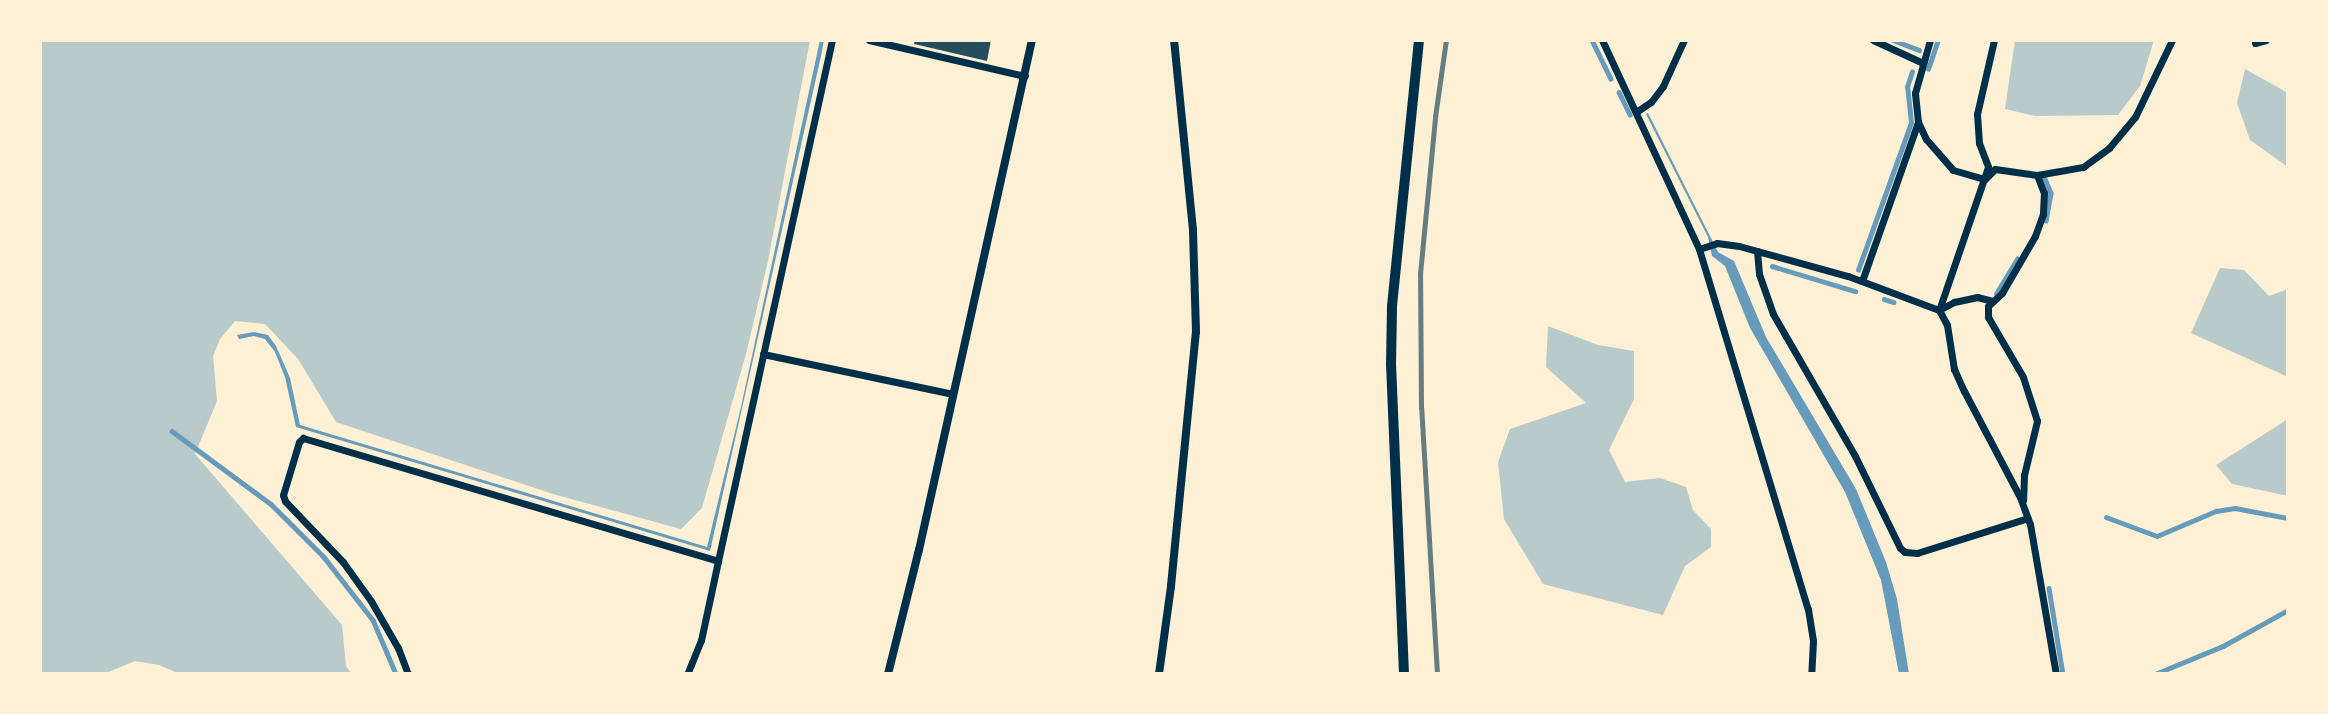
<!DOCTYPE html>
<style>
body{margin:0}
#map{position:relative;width:2328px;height:714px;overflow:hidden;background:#fdf0d5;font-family:Inter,sans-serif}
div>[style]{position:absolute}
.green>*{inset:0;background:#b9caca}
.water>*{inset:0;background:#669bbc}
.stream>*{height:4.5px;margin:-2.25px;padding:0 2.25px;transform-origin:2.25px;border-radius:2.25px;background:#669bbc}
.building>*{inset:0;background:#264d5e}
.minor>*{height:7px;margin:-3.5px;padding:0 3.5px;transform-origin:3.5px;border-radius:3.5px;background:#003049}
.tertiary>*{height:8px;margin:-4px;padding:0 4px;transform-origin:4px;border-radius:4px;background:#003049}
.trunk>*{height:10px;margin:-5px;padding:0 5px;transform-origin:5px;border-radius:5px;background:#003049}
.rail>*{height:4.5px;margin:-2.25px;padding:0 2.25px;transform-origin:2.25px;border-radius:2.25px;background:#657d81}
span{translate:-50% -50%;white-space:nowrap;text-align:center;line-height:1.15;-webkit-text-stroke:6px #fdf0d5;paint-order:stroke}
.frame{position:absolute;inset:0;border:42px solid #fdf0d5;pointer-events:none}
</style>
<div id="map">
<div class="green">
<div style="clip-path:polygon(40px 40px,810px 40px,768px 261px,746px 354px,702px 508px,681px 529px,553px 494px,336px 422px,298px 359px,265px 324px,235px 321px,220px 339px,213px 356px,217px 401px,195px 454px,342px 625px,346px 666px,352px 674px,180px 674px,159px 665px,135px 661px,104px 674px,40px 674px)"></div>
<div style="clip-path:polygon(2015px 40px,2154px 40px,2140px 86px,2118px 115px,2035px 116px,2005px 109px)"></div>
<div style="clip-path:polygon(2245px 69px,2288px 93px,2288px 167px,2250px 140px,2237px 103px)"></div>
<div style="clip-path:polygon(2220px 268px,2244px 270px,2269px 296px,2288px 289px,2288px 377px,2191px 333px)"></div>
<div style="clip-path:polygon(1548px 326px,1598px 345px,1634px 351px,1634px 399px,1609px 450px,1625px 482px,1660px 478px,1686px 487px,1693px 510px,1711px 529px,1711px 547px,1685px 566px,1663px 615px,1543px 584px,1504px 519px,1498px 462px,1510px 429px,1586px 403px,1546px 367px)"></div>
<div style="clip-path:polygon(2288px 419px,2288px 496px,2232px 484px,2216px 465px)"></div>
</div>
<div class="water">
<div style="clip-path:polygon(820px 40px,824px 40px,821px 56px,710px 551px,296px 427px,285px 377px,275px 352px,265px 339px,254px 336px,239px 339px,237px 335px,254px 332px,268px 335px,276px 346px,290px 378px,300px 425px,707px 547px,741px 407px)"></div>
<div style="clip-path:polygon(1648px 113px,1718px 252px,1734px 261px,1766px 337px,1856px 489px,1886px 562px,1897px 599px,1909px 674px,1899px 674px,1881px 580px,1845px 492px,1750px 328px,1725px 266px,1712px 256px,1708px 237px,1646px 114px)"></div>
</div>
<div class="stream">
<div style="left:1592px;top:40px;width:43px;rotate:64deg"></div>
<div style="left:1893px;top:40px;width:28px;rotate:21deg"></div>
<div style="left:1928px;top:69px;width:31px;rotate:-71deg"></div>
<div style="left:1619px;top:92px;width:25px;rotate:64deg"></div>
<div style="left:2045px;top:179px;width:15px;rotate:67deg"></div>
<div style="left:2051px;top:193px;width:28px;rotate:100deg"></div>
<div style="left:1772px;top:266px;width:87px;rotate:16.8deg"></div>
<div style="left:1858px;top:270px;width:156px;rotate:-70.2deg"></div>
<div style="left:1911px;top:123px;width:36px;rotate:-96deg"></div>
<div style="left:1907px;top:87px;width:16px;rotate:-72deg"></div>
<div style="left:1996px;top:294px;width:41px;rotate:-59deg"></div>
<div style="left:1884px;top:299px;width:10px;rotate:17deg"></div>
<div style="left:172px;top:431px;width:123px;rotate:36.4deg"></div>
<div style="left:271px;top:504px;width:75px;rotate:45deg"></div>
<div style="left:324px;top:557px;width:80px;rotate:52.1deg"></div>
<div style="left:373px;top:620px;width:59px;rotate:66.9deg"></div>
<div style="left:2106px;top:517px;width:54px;rotate:20.4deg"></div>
<div style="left:2157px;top:536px;width:64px;rotate:-23deg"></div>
<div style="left:2216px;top:511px;width:19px;rotate:-9deg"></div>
<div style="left:2235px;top:508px;width:54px;rotate:10.7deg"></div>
<div style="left:2049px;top:588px;width:87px;rotate:80.8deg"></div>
<div style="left:2155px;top:674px;width:74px;rotate:-22.4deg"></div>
<div style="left:2223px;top:646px;width:74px;rotate:-29deg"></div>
</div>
<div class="building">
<div style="clip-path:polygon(915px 40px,991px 40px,987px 61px,914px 44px)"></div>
</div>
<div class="minor">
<div style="left:869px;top:40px;width:160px;rotate:13deg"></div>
<div style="left:1602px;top:40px;width:230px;rotate:65.1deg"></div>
<div style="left:1699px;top:249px;width:376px;rotate:73.2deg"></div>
<div style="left:1808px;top:609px;width:32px;rotate:81deg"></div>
<div style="left:1813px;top:641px;width:33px;rotate:93deg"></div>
<div style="left:1873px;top:40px;width:55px;rotate:24.7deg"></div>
<div style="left:1994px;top:40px;width:76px;rotate:102.9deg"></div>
<div style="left:1977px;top:114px;width:29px;rotate:86deg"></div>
<div style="left:1979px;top:143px;width:26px;rotate:69deg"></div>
<div style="left:1988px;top:167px;width:151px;rotate:108.9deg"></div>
<div style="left:1939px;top:310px;width:17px;rotate:62deg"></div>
<div style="left:1947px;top:325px;width:45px;rotate:81deg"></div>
<div style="left:1954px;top:369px;width:24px;rotate:66deg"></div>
<div style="left:1964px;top:391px;width:120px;rotate:62.2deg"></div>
<div style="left:2020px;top:497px;width:29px;rotate:70deg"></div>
<div style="left:2030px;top:524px;width:152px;rotate:80.2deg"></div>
<div style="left:2255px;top:43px;width:11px;rotate:-15deg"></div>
<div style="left:1636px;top:112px;width:18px;rotate:-34deg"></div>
<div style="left:1651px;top:102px;width:20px;rotate:-53deg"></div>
<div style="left:1663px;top:86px;width:51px;rotate:-65.5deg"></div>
<div style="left:1918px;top:122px;width:19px;rotate:65deg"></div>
<div style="left:1926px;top:139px;width:41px;rotate:48.9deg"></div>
<div style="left:1953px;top:170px;width:33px;rotate:16deg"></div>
<div style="left:1985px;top:179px;width:14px;rotate:-45deg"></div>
<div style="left:1995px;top:169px;width:42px;rotate:8.1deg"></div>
<div style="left:2037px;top:175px;width:19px;rotate:69deg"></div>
<div style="left:2044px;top:193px;width:21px;rotate:93deg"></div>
<div style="left:2043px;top:214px;width:23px;rotate:110deg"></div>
<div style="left:2035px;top:236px;width:66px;rotate:120.1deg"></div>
<div style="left:2002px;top:293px;width:19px;rotate:137deg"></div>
<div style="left:1988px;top:306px;width:11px;rotate:90deg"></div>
<div style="left:1988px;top:317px;width:69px;rotate:59.7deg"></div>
<div style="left:2023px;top:377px;width:46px;rotate:72.3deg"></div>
<div style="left:2037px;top:421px;width:56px;rotate:103.5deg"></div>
<div style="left:2024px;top:475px;width:25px;rotate:92deg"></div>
<div style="left:2037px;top:175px;width:47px;rotate:-9.9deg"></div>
<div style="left:2083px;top:167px;width:32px;rotate:-36deg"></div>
<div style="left:2109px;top:148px;width:40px;rotate:-50deg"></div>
<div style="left:2135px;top:117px;width:85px;rotate:-64.3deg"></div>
<div style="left:1699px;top:249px;width:19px;rotate:-18deg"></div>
<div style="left:1717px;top:243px;width:22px;rotate:8deg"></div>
<div style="left:1739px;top:246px;width:113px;rotate:15.4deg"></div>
<div style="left:1848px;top:276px;width:97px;rotate:20.5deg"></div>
<div style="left:1939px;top:310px;width:17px;rotate:-28deg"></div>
<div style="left:1954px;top:302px;width:24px;rotate:-12deg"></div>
<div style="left:1977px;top:297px;width:16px;rotate:14deg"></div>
<div style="left:1757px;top:251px;width:23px;rotate:85deg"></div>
<div style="left:1759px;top:274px;width:42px;rotate:70.7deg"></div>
<div style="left:1773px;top:314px;width:164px;rotate:60deg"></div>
<div style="left:1855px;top:456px;width:102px;rotate:63.9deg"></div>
<div style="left:1900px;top:548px;width:6px;rotate:39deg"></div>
<div style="left:1905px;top:552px;width:12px;rotate:5deg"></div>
<div style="left:1917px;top:553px;width:116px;rotate:-17.5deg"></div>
<div style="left:1862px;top:281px;width:169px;rotate:-70.6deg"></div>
<div style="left:1918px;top:122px;width:29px;rotate:-96deg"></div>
<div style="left:1915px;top:93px;width:55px;rotate:-74.2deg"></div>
<div style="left:763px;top:354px;width:193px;rotate:11.9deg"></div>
<div style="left:718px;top:561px;width:533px;rotate:-77.66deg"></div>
<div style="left:408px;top:674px;width:28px;rotate:-111deg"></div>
<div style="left:398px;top:648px;width:54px;rotate:-119.9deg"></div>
<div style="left:371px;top:601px;width:48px;rotate:-125.7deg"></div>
<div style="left:343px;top:562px;width:84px;rotate:-133.6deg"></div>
<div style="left:285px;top:501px;width:6px;rotate:-108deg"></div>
<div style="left:283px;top:495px;width:55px;rotate:-73.2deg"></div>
<div style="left:299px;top:442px;width:6px;rotate:-45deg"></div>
<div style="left:303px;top:438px;width:433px;rotate:16.5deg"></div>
<div style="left:718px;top:561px;width:81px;rotate:102.1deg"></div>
<div style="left:701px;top:640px;width:37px;rotate:112deg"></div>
</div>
<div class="tertiary">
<div style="left:888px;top:674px;width:128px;rotate:-76deg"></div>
<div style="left:919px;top:550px;width:522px;rotate:-77.51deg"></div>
<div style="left:1159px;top:674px;width:89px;rotate:-82.2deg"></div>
<div style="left:1171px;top:586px;width:255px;rotate:-84.4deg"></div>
<div style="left:1196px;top:332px;width:102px;rotate:-91.7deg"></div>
<div style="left:1193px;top:230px;width:191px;rotate:-95.7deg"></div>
</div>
<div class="trunk">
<div style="left:1404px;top:674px;width:309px;rotate:-92.4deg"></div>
<div style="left:1391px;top:365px;width:59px;rotate:-89deg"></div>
<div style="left:1392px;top:306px;width:267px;rotate:-84.2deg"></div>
</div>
<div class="rail">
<div style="left:1437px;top:674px;width:266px;rotate:-93.4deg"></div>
<div style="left:1421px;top:408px;width:134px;rotate:-90.4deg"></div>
<div style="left:1420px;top:274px;width:158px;rotate:-84.5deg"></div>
<div style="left:1435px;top:117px;width:78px;rotate:-81.9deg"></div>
</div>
<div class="frame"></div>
</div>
